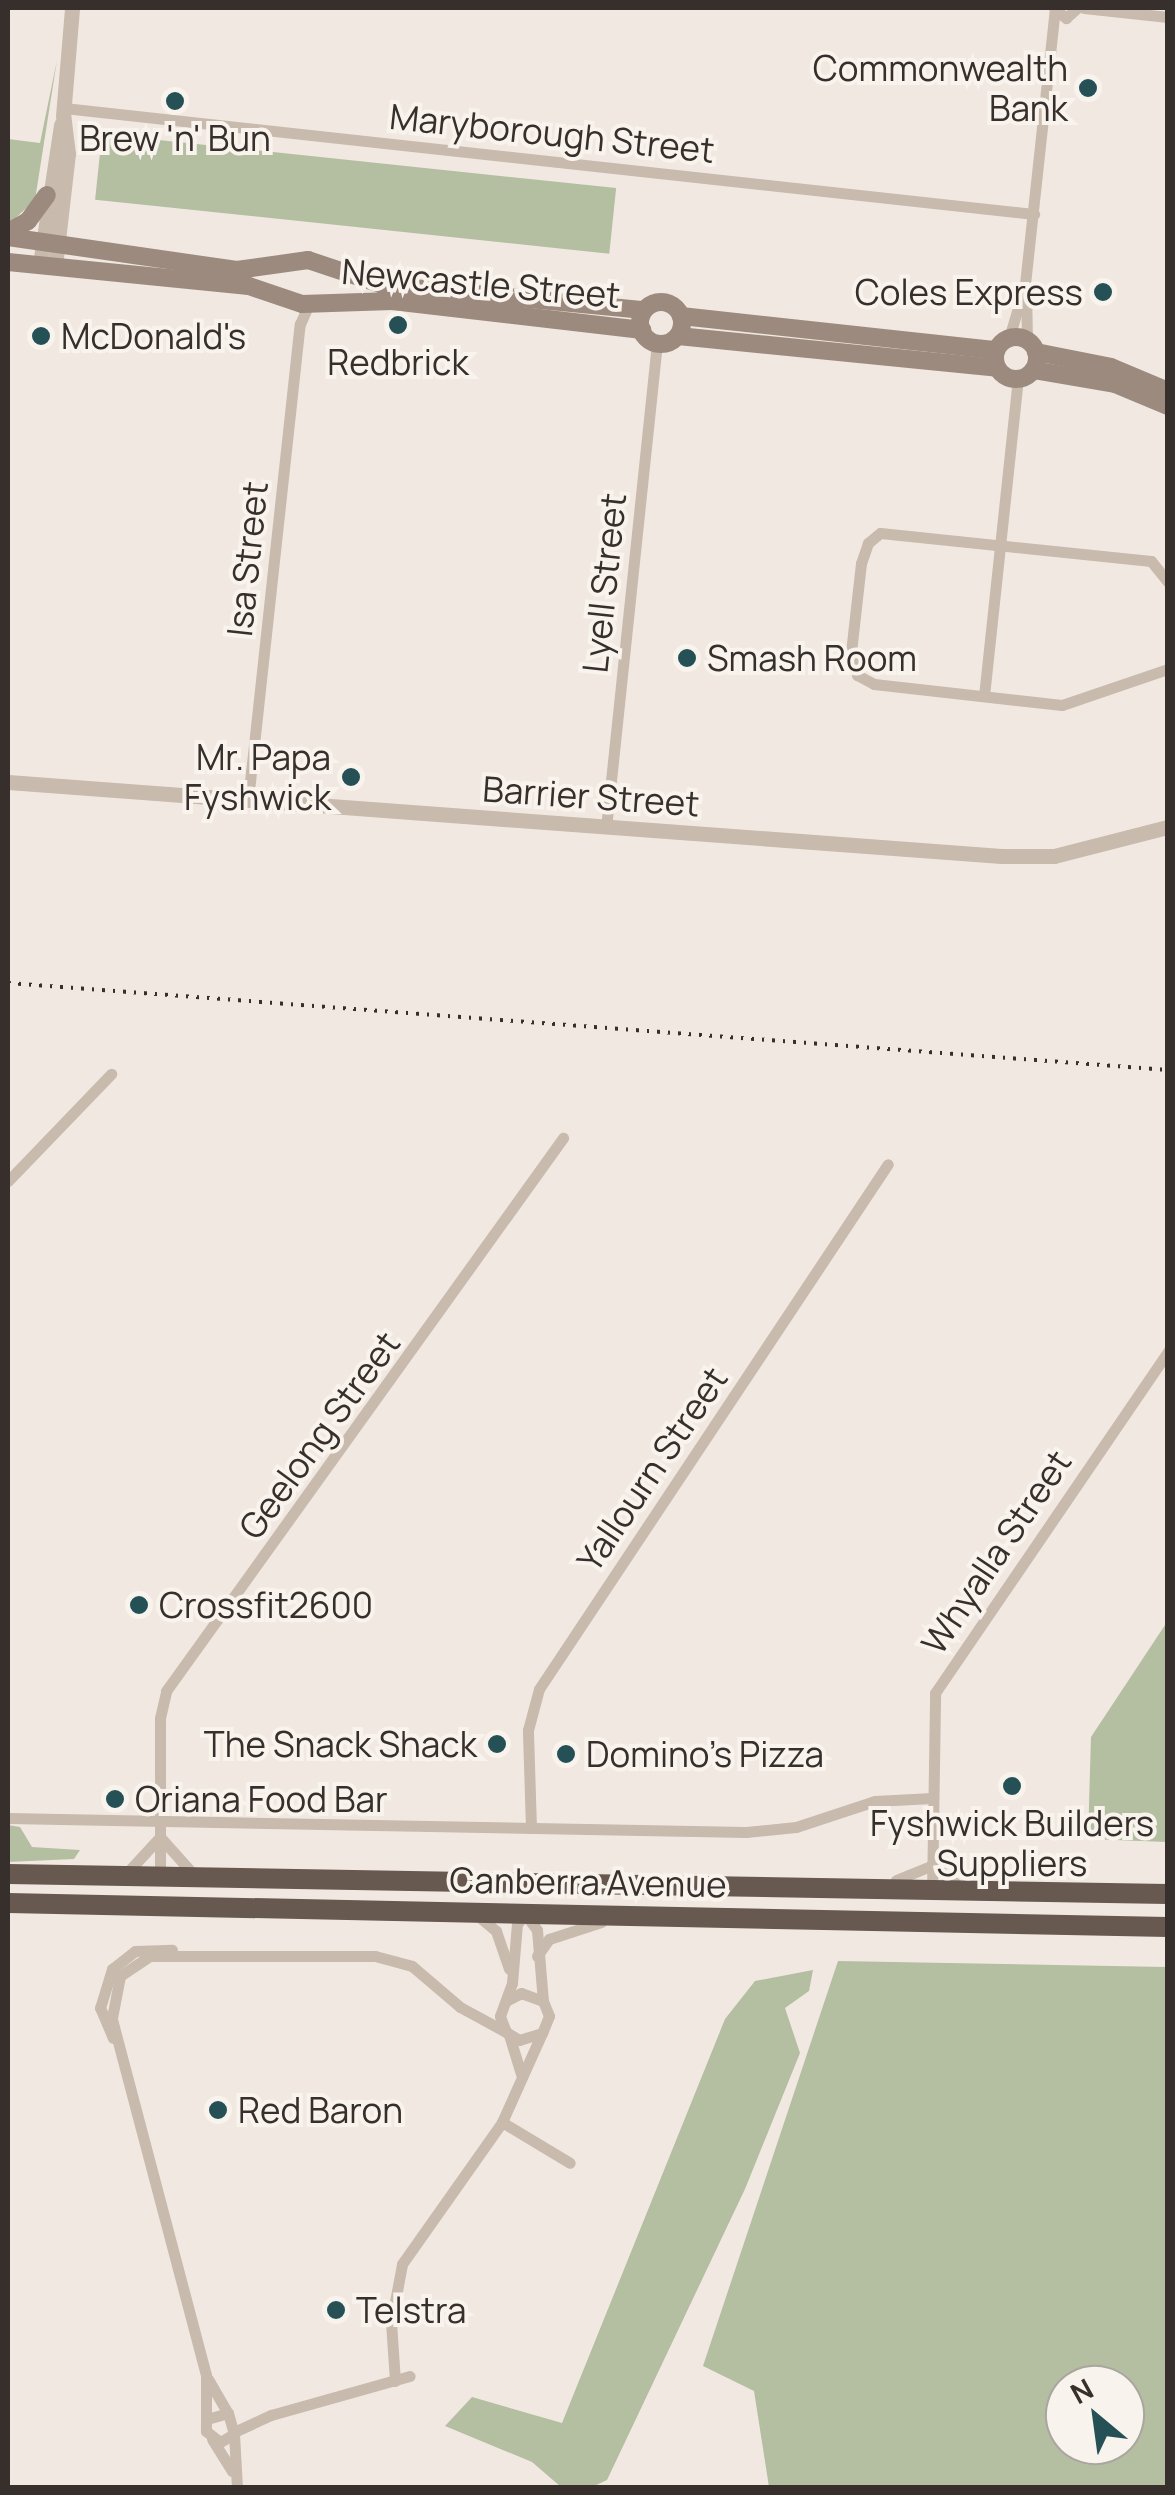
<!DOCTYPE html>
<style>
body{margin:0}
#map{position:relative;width:1175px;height:2495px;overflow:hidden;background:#f1e9e1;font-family:Manrope,sans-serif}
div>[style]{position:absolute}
.green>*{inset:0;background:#b4bfa2;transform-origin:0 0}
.minor>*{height:11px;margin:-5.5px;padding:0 5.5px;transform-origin:5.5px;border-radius:5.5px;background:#c8baad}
.tertiary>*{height:15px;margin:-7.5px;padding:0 7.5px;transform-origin:7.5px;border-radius:7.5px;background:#c8baad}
.secondary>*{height:18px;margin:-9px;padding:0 9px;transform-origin:9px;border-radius:9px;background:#9c8a7f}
.secondary>.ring{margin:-9px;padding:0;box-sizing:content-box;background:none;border:18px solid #9c8a7f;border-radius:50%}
.trunk>*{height:20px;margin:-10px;padding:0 10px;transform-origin:10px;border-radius:10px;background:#675850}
.rail>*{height:4px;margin-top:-2px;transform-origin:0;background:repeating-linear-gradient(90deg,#372f2b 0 2.5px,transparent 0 10.5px)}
.dots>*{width:28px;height:28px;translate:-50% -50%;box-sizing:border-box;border:5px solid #f9f3ed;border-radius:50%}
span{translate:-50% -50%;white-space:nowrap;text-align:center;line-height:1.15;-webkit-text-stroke:8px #f9f3ed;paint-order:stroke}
.poi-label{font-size:35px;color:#372f2b}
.right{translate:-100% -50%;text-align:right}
.left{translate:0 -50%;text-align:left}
.street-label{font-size:35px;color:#372f2b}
.frame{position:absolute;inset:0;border:10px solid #372f2b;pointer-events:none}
.north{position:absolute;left:1045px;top:2365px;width:100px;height:100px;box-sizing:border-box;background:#f9f3ed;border:2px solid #aba59f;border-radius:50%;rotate:331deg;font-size:28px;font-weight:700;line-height:40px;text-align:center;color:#372f2b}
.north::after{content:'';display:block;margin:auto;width:35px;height:45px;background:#255055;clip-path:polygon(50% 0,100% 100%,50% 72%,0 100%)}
</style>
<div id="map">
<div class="green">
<div style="clip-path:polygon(57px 60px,35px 200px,8px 225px,8px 139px,40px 143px)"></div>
<div style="left:102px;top:134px;width:517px;height:66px;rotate:6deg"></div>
<div style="clip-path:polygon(1167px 1622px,1167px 1842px,1088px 1839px,1091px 1737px)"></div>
<div style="clip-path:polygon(8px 1825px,20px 1827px,32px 1847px,80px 1850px,74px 1859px,8px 1862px)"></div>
<div style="clip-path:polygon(evenodd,838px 1961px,1167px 1967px,1165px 2487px,769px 2487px,754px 2391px,703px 2366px,838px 1961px,1065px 2385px,1125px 2385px,1125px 2445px,1065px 2445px,1065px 2385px)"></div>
<div style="clip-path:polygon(813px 1970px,809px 1991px,785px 2008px,800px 2053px,745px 2189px,607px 2480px,592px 2487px,561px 2487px,532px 2462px,445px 2426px,472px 2397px,562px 2423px,725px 2019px,755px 1981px)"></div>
</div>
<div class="minor">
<div style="left:1054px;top:8px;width:16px;rotate:40deg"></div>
<div style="left:1066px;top:18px;width:15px;rotate:-42deg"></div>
<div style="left:1084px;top:8px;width:84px;rotate:6.1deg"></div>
<div style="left:64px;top:108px;width:976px;rotate:6.24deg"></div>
<div style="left:1026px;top:288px;width:52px;rotate:88.9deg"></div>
<div style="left:1009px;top:338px;width:56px;rotate:-73.5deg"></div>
<div style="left:1025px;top:284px;width:277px;rotate:-83.8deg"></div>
<div style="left:1168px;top:582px;width:27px;rotate:-129deg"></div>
<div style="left:1151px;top:561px;width:272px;rotate:-174.1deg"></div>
<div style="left:880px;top:533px;width:16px;rotate:140deg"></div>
<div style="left:868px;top:543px;width:21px;rotate:109deg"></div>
<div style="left:861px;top:563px;width:90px;rotate:96.4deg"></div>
<div style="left:851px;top:652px;width:24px;rotate:75deg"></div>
<div style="left:857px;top:675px;width:19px;rotate:28deg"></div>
<div style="left:874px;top:684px;width:189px;rotate:6.4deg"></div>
<div style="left:1062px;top:705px;width:112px;rotate:-18.8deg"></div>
<div style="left:984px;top:696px;width:319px;rotate:-83.9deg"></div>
<div style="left:248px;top:800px;width:479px;rotate:-83.8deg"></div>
<div style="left:300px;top:324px;width:22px;rotate:-66deg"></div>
<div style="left:606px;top:828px;width:487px;rotate:-84deg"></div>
<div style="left:8px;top:1181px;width:149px;rotate:-46.1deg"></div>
<div style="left:8px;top:1818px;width:738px;rotate:1.09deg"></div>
<div style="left:746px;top:1832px;width:50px;rotate:-5.7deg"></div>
<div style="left:796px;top:1827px;width:83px;rotate:-18.2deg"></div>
<div style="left:875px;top:1801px;width:57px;rotate:-3deg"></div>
<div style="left:531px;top:1828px;width:98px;rotate:-91.8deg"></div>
<div style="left:528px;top:1730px;width:42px;rotate:-75deg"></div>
<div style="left:539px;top:1689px;width:630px;rotate:-56.39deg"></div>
<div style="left:160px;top:1837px;width:51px;rotate:48.2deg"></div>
<div style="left:933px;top:1865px;width:40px;rotate:39deg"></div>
<div style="left:125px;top:1875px;width:52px;rotate:-47.4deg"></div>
<div style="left:160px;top:1877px;width:159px;rotate:-90deg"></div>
<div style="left:160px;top:1718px;width:28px;rotate:-77deg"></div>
<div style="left:166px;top:1691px;width:681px;rotate:-54.33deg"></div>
<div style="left:896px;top:1880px;width:40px;rotate:-22deg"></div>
<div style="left:932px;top:1893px;width:200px;rotate:-89.1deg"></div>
<div style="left:935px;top:1693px;width:414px;rotate:-55.7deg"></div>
<div style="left:477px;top:1915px;width:25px;rotate:40deg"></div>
<div style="left:496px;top:1931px;width:40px;rotate:71.1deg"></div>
<div style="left:537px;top:1956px;width:21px;rotate:-55deg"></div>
<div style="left:549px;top:1939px;width:55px;rotate:-18.1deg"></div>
<div style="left:506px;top:2001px;width:17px;rotate:-28deg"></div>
<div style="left:521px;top:1993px;width:23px;rotate:20deg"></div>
<div style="left:543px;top:2001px;width:16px;rotate:68deg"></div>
<div style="left:549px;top:2016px;width:18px;rotate:112deg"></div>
<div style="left:542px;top:2033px;width:24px;rotate:163deg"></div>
<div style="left:519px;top:2040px;width:15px;rotate:-148deg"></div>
<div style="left:506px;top:2032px;width:17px;rotate:-111deg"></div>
<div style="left:500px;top:2016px;width:35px;rotate:-70deg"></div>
<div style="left:512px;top:1983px;width:59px;rotate:-85.2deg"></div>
<div style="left:517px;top:1924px;width:13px;rotate:-51deg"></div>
<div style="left:525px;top:1914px;width:20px;rotate:53deg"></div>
<div style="left:537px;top:1930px;width:71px;rotate:85.2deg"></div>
<div style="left:509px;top:2035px;width:41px;rotate:72.9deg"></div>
<div style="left:113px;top:2038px;width:33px;rotate:-113deg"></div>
<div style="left:100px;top:2008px;width:41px;rotate:-72.9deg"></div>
<div style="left:112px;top:1969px;width:29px;rotate:-38deg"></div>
<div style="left:135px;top:1951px;width:37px;rotate:-2deg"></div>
<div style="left:502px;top:2122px;width:79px;rotate:31.1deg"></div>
<div style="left:208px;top:2379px;width:39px;rotate:60deg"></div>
<div style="left:395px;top:2381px;width:58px;rotate:-93.9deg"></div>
<div style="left:391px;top:2323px;width:60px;rotate:-79.4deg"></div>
<div style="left:402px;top:2264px;width:174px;rotate:-54.8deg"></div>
<div style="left:502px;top:2122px;width:98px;rotate:-65.8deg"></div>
<div style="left:207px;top:2419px;width:22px;rotate:-16deg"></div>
<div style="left:228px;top:2413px;width:22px;rotate:74deg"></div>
<div style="left:234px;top:2434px;width:16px;rotate:150deg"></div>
<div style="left:220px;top:2442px;width:18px;rotate:-142deg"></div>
<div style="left:206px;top:2431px;width:56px;rotate:-90deg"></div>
<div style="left:206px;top:2375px;width:369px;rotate:-104.8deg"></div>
<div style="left:112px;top:2018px;width:43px;rotate:-79.2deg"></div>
<div style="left:120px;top:1976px;width:36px;rotate:-34deg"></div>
<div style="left:150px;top:1956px;width:225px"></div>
<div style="left:375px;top:1956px;width:38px;rotate:15deg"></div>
<div style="left:412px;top:1966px;width:63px;rotate:40.5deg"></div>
<div style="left:460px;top:2007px;width:52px;rotate:28.5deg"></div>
<div style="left:234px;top:2432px;width:41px;rotate:-24.7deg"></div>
<div style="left:271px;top:2415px;width:144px;rotate:-15.7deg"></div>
<div style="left:234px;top:2434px;width:54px;rotate:86.8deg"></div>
<div style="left:212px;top:2439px;width:38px;rotate:58deg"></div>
</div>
<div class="tertiary">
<div style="left:40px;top:264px;width:141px;rotate:-81.4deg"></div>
<div style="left:55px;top:266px;width:113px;rotate:-83.4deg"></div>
<div style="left:68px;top:154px;width:38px;rotate:-97deg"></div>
<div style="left:63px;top:116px;width:108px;rotate:-85.2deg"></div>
<div style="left:8px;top:782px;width:996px;rotate:4.26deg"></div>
<div style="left:1001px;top:856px;width:53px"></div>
<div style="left:1054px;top:856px;width:118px;rotate:-14.3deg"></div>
</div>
<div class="secondary">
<div style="left:8px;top:232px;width:23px;rotate:-29deg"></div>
<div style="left:28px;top:221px;width:32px;rotate:-54deg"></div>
<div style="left:8px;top:237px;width:231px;rotate:8.2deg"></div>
<div style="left:237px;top:270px;width:72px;rotate:-8deg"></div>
<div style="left:308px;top:260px;width:79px;rotate:18.4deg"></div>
<div style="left:383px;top:285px;width:262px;rotate:5.5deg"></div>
<div style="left:8px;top:262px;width:242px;rotate:5.7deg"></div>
<div style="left:249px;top:286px;width:56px;rotate:18.8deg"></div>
<div style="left:302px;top:304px;width:90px;rotate:-1.9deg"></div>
<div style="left:392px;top:301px;width:252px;rotate:6.6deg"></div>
<div class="ring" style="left:640px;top:302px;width:24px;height:24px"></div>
<div style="left:681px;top:316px;width:317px;rotate:6.2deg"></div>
<div style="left:678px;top:336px;width:321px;rotate:5.7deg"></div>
<div class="ring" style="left:995px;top:337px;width:24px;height:24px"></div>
<div style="left:1036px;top:352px;width:76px;rotate:11.3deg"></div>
<div style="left:1111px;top:367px;width:62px;rotate:22.8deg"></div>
<div style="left:1033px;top:370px;width:83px;rotate:9.7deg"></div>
<div style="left:1115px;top:384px;width:57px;rotate:22.5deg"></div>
</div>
<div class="trunk">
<div style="left:8px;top:1874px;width:1160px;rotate:0.99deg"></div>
<div style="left:8px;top:1903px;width:1160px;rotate:1.19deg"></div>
</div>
<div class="rail">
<div style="left:8px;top:983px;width:1163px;rotate:4.29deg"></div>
</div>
<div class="dots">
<div style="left:1088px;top:88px;background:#255055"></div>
<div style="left:175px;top:101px;background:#255055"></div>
<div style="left:1103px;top:292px;background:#255055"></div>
<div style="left:398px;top:325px;background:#255055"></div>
<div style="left:41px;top:336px;background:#255055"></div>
<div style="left:687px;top:658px;background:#255055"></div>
<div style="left:351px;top:777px;background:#255055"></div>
<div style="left:139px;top:1605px;background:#255055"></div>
<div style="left:497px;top:1744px;background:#255055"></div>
<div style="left:566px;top:1754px;background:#255055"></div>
<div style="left:1012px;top:1786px;background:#255055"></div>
<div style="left:115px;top:1799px;background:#255055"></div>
<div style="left:218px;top:2110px;background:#255055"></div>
<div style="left:336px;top:2310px;background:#255055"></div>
</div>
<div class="poi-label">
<span class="right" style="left:1068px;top:88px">Commonwealth<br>Bank</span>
<span style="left:175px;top:138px">Brew 'n' Bun</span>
<span class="right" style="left:1083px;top:292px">Coles Express</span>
<span class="left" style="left:61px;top:336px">McDonald's</span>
<span style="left:398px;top:362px">Redbrick</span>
<span class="left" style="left:707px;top:658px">Smash Room</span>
<span class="right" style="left:331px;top:777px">Mr. Papa<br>Fyshwick</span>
<span class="left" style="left:159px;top:1605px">Crossfit2600</span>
<span class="right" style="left:477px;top:1744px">The Snack Shack</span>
<span class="left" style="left:586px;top:1754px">Domino's Pizza</span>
<span class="left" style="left:135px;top:1799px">Oriana Food Bar</span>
<span style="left:1012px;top:1843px">Fyshwick Builders<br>Suppliers</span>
<span class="left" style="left:238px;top:2110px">Red Baron</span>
<span class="left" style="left:356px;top:2310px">Telstra</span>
</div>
<div class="street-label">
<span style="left:552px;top:133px;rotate:6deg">Maryborough Street</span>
<span style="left:481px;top:283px;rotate:5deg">Newcastle Street</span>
<span style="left:247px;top:559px;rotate:-84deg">Isa Street</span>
<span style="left:604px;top:583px;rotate:-84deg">Lyell Street</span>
<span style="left:591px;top:796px;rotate:4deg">Barrier Street</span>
<span style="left:319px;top:1435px;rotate:-54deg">Geelong Street</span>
<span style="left:652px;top:1469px;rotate:-56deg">Yallourn Street</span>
<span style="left:996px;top:1552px;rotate:-56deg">Whyalla Street</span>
<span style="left:588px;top:1882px;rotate:1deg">Canberra Avenue</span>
</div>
<div class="frame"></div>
<div class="north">N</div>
</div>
